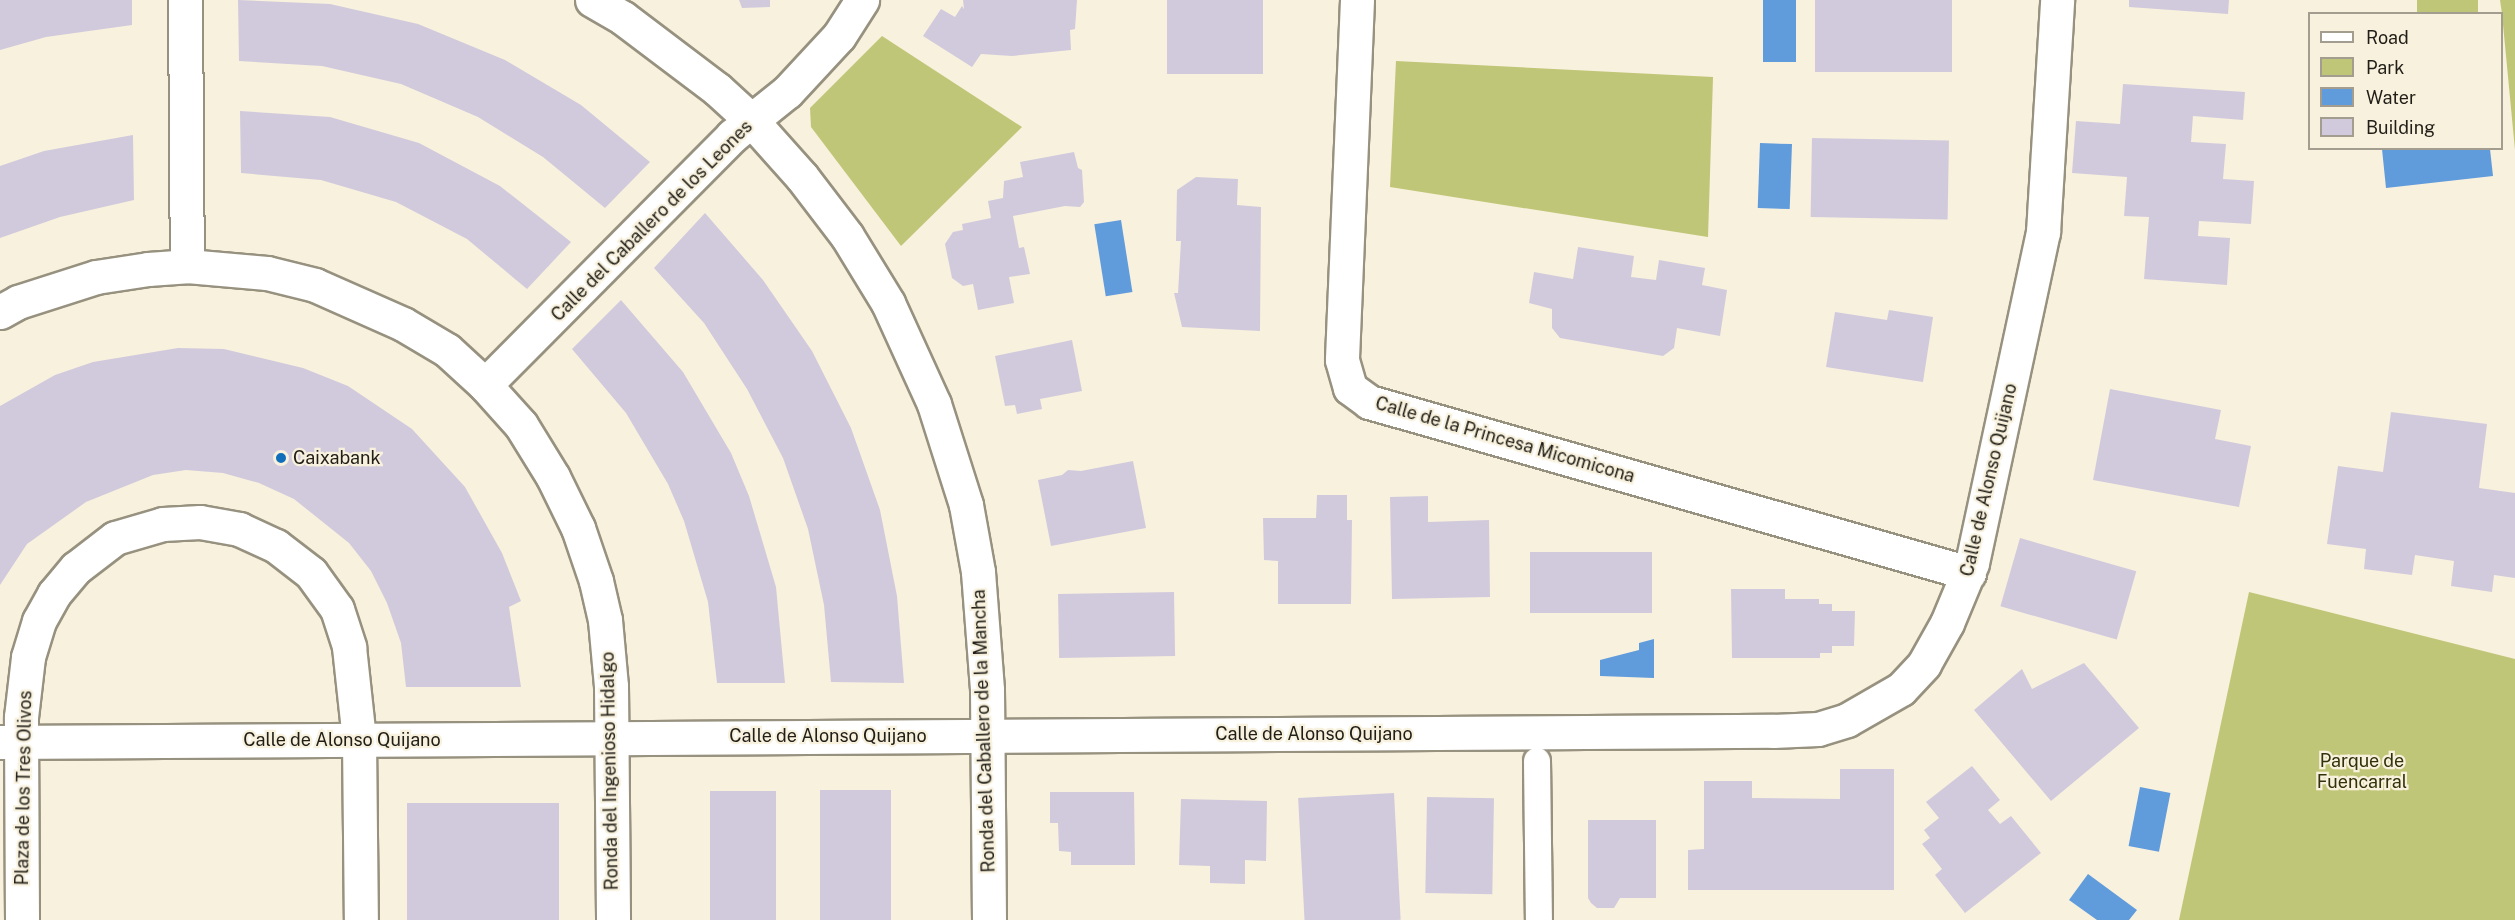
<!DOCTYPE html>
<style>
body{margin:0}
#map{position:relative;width:2515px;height:920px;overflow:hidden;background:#f8f1de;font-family:"Public Sans",sans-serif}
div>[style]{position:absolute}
.green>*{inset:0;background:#c0c677;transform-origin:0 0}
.water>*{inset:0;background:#609bdc;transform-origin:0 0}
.building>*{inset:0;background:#d1cadc;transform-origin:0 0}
.roads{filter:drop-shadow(2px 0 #97917f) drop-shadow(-2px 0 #97917f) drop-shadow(0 2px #97917f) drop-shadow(0 -2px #97917f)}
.pedestrian>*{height:26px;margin:-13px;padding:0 13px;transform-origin:13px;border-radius:13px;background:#fff}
.minor>*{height:33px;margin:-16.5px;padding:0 16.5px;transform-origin:16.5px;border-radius:16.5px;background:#fff}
.dots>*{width:16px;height:16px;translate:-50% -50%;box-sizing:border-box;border:3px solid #f8f1de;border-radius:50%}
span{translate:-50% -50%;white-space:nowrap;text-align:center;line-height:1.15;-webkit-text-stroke:4.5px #f8f1de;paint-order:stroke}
.street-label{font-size:18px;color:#201e17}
.poi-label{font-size:18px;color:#201e17}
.left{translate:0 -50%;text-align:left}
.park-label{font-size:18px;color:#30320a}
.legend{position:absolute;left:2308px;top:12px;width:195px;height:138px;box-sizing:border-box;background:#f8f1de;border:2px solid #a29d8e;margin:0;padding:8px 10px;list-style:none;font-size:18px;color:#201e17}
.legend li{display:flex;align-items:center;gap:12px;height:30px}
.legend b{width:30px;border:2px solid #a29d8e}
</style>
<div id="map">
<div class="green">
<div style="left:2417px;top:0;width:61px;height:13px"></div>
<div style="clip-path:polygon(2500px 0,2515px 0,2515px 150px,2502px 14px)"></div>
<div style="clip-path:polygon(882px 36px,1022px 127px,901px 246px,811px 127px,810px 108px)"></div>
<div style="clip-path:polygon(1396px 61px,1713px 77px,1708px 237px,1390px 187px)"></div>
<div style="clip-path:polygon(2249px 592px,2515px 659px,2515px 920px,2179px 920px)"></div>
</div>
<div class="water">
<div style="left:1763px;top:0;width:33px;height:62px"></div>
<div style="left:1760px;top:143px;width:32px;height:65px;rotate:2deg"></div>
<div style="clip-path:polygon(2382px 149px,2490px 149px,2493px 176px,2386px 188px)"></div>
<div style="left:1121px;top:220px;width:73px;height:27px;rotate:81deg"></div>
<div style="clip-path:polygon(1654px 639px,1654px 678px,1600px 676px,1600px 660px,1639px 650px,1639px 643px)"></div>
<div style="left:2140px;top:787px;width:31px;height:60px;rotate:11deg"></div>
<div style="clip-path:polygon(2088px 874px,2137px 910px,2129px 920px,2097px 920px,2069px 900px)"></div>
</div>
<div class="building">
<div style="clip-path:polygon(0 0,132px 0,132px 25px,46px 37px,0 50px)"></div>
<div style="clip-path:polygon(238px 0,330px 4px,418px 24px,505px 60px,581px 105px,650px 162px,605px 208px,543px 157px,478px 117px,401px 84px,322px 66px,239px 61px)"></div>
<div style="clip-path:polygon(739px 0,770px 0,770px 7px,742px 8px)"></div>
<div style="clip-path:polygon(963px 0,1077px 0,1075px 29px,1070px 30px,1071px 50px,1012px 56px,981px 54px,972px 67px,923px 36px,941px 9px,955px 17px,962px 6px,964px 9px)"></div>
<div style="left:1167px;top:0;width:96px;height:74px"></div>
<div style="left:1815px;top:0;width:137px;height:72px"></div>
<div style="clip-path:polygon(2129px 0,2229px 0,2228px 14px,2129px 7px)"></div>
<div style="clip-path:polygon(2123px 84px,2245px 92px,2243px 120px,2193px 116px,2191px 142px,2226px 144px,2223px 179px,2254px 181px,2251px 224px,2199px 221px,2198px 236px,2230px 238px,2227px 285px,2144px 279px,2149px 217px,2124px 216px,2127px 177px,2072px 173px,2076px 121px,2120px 124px)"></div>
<div style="clip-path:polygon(240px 111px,330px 117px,419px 143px,500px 186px,571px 242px,527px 289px,467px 239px,396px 202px,321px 180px,241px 173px)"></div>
<div style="clip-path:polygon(133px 135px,134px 200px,60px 217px,0 238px,0 166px,44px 151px)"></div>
<div style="left:1812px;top:138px;width:137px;height:79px;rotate:1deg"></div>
<div style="clip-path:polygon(1074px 152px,1078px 168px,1082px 170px,1084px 202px,1080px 207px,1065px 206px,1013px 216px,1019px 248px,1024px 247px,1030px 274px,1009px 277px,1014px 303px,978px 310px,973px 284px,963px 286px,952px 278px,945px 244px,953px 232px,963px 230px,962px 224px,991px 218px,988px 201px,1003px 198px,1004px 181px,1023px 177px,1020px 162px)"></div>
<div style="clip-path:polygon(1196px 177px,1238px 179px,1237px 205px,1261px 207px,1260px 331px,1182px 327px,1174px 293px,1178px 293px,1181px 241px,1176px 241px,1177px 190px)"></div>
<div style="clip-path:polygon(705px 213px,763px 280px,812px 351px,851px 428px,880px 510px,897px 596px,904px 683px,831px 682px,824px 605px,808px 529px,783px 458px,747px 389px,704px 323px,654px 268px)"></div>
<div style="clip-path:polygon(1578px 247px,1634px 256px,1631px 277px,1656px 280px,1659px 260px,1705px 268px,1702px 285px,1727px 290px,1720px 336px,1677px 328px,1674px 348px,1663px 356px,1560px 338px,1552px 328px,1552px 309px,1529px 303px,1534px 272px,1573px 279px)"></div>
<div style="clip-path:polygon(621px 300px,683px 372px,731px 453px,749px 496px,776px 587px,785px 683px,717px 683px,708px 602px,684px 521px,668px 484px,626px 413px,572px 349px)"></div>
<div style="clip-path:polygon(1889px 310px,1933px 317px,1923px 382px,1826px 367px,1835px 312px,1887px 320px)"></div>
<div style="clip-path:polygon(1072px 340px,1082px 391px,1040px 399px,1042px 409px,1017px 414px,1015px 405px,1005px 406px,995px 356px)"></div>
<div style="clip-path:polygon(178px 348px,224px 349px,303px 368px,348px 386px,412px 429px,465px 487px,502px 553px,521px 601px,509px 607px,521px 687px,406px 687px,401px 643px,387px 603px,371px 571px,349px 543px,294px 499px,259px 483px,223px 473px,186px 470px,153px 475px,86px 502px,27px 544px,0 585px,0 406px,55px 375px,93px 362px)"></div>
<div style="clip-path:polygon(2110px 389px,2221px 410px,2215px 439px,2251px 446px,2239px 507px,2093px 480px)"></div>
<div style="clip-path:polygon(2391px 412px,2487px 424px,2479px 488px,2515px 493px,2515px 578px,2494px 575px,2492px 592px,2451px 586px,2454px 561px,2415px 555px,2412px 575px,2364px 569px,2366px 549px,2327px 544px,2338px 466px,2383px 472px)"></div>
<div style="clip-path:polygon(1133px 461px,1146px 528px,1051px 546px,1038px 480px,1062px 475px,1068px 470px,1081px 471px)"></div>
<div style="clip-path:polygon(1317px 495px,1347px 495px,1347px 520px,1352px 520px,1351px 604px,1278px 604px,1278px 561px,1264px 560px,1263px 518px,1316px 518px)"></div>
<div style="clip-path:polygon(1428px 496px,1428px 522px,1489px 520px,1490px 597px,1392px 599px,1390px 497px)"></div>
<div style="left:2020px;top:538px;width:121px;height:71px;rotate:16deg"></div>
<div style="left:1530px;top:552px;width:122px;height:61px"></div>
<div style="clip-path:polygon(1731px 589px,1785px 589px,1785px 599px,1819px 599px,1819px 604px,1832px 604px,1832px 611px,1855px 611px,1854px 646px,1832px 646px,1832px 653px,1820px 653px,1820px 658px,1732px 658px)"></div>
<div style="left:1174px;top:592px;width:64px;height:116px;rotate:89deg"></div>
<div style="clip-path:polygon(2084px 663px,2139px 728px,2051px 801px,1974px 710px,2022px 669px,2032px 689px)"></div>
<div style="clip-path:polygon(1972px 766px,2000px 800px,1988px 810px,2000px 824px,2011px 816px,2041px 853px,1965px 913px,1935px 875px,1942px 869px,1922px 844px,1930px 838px,1924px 830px,1939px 818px,1926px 802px)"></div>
<div style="clip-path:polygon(1840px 769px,1894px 769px,1894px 890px,1688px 890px,1688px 850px,1704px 849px,1704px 781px,1752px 781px,1752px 798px,1840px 799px)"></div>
<div style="left:891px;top:790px;width:130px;height:71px;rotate:90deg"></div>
<div style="left:710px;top:791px;width:66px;height:129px"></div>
<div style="clip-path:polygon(1050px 792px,1134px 792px,1135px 865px,1071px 865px,1071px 852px,1059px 851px,1058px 823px,1050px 823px)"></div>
<div style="left:1394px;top:793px;width:127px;height:96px;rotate:87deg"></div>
<div style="left:1427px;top:797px;width:67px;height:96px;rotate:1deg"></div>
<div style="clip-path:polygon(1181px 799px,1267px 801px,1266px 861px,1245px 860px,1245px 884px,1210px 883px,1210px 866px,1179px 865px)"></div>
<div style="left:559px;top:803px;width:117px;height:152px;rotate:90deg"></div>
<div style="clip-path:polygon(1588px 820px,1656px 820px,1656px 898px,1620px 898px,1614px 908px,1597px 908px,1591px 903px,1588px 898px)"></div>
</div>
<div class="roads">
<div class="pedestrian">
<div style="left:1537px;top:761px;width:159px;rotate:89.3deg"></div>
</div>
<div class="minor">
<div style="left:185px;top:0;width:266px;rotate:89.6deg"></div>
<div style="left:592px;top:0;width:36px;rotate:30deg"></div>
<div style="left:623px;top:18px;width:118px;rotate:37.1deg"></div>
<div style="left:717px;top:89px;width:47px;rotate:42.4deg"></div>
<div style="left:752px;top:121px;width:75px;rotate:48.2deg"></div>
<div style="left:802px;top:177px;width:74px;rotate:52.7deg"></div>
<div style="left:847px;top:236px;width:79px;rotate:58.5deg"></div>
<div style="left:888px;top:303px;width:111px;rotate:65.5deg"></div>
<div style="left:934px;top:404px;width:106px;rotate:72.4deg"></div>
<div style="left:966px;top:505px;width:68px;rotate:79.8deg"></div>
<div style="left:978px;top:572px;width:118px;rotate:85.6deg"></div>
<div style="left:987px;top:690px;width:230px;rotate:89.5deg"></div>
<div style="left:1357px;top:0;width:360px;rotate:92.4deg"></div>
<div style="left:1342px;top:360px;width:29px;rotate:74deg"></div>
<div style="left:1350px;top:388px;width:24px;rotate:36deg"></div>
<div style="left:1369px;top:402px;width:624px;rotate:15.91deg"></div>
<div style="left:0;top:312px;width:21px;rotate:-29deg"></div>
<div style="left:18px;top:302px;width:82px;rotate:-17.8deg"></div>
<div style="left:96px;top:277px;width:53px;rotate:-8.7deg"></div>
<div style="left:148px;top:269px;width:39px;rotate:-4deg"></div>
<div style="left:187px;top:266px;width:80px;rotate:5deg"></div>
<div style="left:267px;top:273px;width:49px;rotate:14deg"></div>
<div style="left:315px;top:285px;width:96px;rotate:23.9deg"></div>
<div style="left:403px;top:324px;width:51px;rotate:30.6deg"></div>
<div style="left:447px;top:350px;width:52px;rotate:42.6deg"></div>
<div style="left:485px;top:385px;width:54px;rotate:48deg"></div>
<div style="left:521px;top:425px;width:61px;rotate:58.4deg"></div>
<div style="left:553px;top:477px;width:57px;rotate:63.9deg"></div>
<div style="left:578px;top:528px;width:56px;rotate:71.2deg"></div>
<div style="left:596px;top:581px;width:40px;rotate:77deg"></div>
<div style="left:605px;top:620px;width:66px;rotate:84.8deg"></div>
<div style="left:611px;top:686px;width:234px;rotate:89.5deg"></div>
<div style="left:485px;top:385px;width:351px;rotate:-45.2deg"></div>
<div style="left:732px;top:136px;width:70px;rotate:-38.7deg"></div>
<div style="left:787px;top:92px;width:76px;rotate:-47.1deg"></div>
<div style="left:839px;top:36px;width:43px;rotate:-57.4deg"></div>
<div style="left:0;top:742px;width:1773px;rotate:-0.36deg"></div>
<div style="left:1773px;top:731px;width:45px;rotate:-2.5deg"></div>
<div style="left:1818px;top:729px;width:30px;rotate:-17deg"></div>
<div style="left:1847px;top:720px;width:62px;rotate:-29.9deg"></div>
<div style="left:1901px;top:689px;width:34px;rotate:-47deg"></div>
<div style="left:1924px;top:664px;width:47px;rotate:-60.7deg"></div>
<div style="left:1947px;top:623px;width:65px;rotate:-67.4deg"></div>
<div style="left:1972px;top:563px;width:339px;rotate:-77.9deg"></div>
<div style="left:2043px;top:232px;width:232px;rotate:-86.5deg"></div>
<div style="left:22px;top:920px;width:203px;rotate:-90.3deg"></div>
<div style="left:21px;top:717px;width:60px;rotate:-83.3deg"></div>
<div style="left:28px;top:657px;width:38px;rotate:-73deg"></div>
<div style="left:39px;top:621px;width:31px;rotate:-61deg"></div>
<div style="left:54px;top:594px;width:34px;rotate:-50deg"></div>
<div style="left:76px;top:568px;width:49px;rotate:-37.6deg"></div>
<div style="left:115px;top:538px;width:50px;rotate:-16.3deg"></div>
<div style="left:163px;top:524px;width:37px;rotate:-3deg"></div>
<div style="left:200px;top:522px;width:40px;rotate:10deg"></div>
<div style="left:239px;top:529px;width:41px;rotate:24.7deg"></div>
<div style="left:276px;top:546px;width:44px;rotate:37.6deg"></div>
<div style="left:311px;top:573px;width:44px;rotate:54.2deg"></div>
<div style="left:337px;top:609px;width:40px;rotate:72deg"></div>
<div style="left:349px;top:647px;width:93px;rotate:83.8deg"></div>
<div style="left:359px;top:739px;width:181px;rotate:89.4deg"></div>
</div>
</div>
<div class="dots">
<div style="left:281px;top:458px;background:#106eba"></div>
</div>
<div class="street-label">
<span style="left:652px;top:221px;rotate:-45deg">Calle del Caballero de los Leones</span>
<span style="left:1505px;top:440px;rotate:16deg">Calle de la Princesa Micomicona</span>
<span style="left:1989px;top:480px;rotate:-77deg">Calle de Alonso Quijano</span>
<span style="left:984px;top:731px;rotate:-92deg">Ronda del Caballero de la Mancha</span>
<span style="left:1314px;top:734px">Calle de Alonso Quijano</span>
<span style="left:828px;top:736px">Calle de Alonso Quijano</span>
<span style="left:342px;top:740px">Calle de Alonso Quijano</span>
<span style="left:610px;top:771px;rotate:-91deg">Ronda del Ingenioso Hidalgo</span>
<span style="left:24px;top:788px;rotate:-89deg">Plaza de los Tres Olivos</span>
</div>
<div class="poi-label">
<span class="left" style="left:293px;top:458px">Caixabank</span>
</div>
<div class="park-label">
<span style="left:2362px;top:772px">Parque de<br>Fuencarral</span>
</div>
<ul class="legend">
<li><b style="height:8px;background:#fff"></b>Road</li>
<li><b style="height:16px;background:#c0c677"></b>Park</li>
<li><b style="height:16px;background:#609bdc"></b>Water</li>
<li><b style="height:16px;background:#d1cadc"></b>Building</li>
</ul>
</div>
